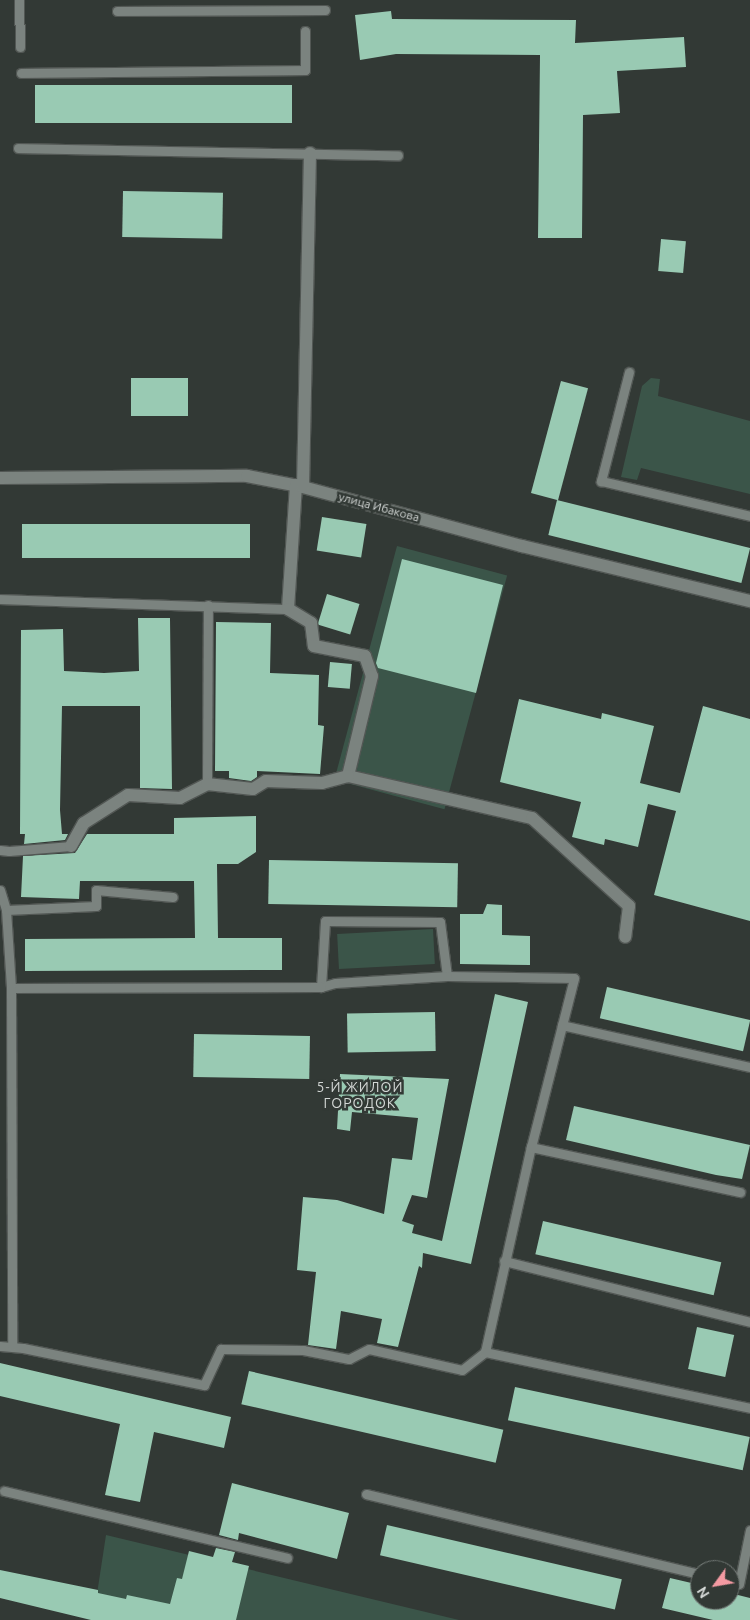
<!DOCTYPE html>
<meta charset="utf-8">
<style>
body{margin:0}
#map{position:relative;width:750px;height:1620px;overflow:hidden;background:#323935;font-family:Ubuntu,sans-serif}
div>[style]{position:absolute}
.green>*{inset:0;background:#3b5549;transform-origin:0 0}
.building>*{inset:0;background:#99cab3;transform-origin:0 0}
.roads{filter:drop-shadow(1px 0 #525754) drop-shadow(-1px 0 #525754) drop-shadow(0 1px #525754) drop-shadow(0 -1px #525754)}
.lane>*{height:9px;margin:-4.5px;padding:0 4.5px;transform-origin:4.5px;border-radius:4.5px;background:#7b837f}
.street>*{height:12px;margin:-6px;padding:0 6px;transform-origin:6px;border-radius:6px;background:#7b837f}
span{translate:-50% -50%;white-space:nowrap;text-align:center;line-height:1.15;-webkit-text-stroke:5px #323935;paint-order:stroke}
.street-label{font-size:12px;color:#d3d7d5}
.neighbourhood-label{font-size:14px;color:#d3d7d5;letter-spacing:1px}
.north{position:absolute;left:690px;top:1560px;width:50px;height:50px;box-sizing:border-box;background:#323935;border:1px solid #727875;border-radius:50%;rotate:238deg;font-size:14px;font-weight:700;line-height:20px;text-align:center;color:#d3d7d5}
.north::after{content:'';display:block;margin:auto;width:18px;height:22px;background:#f49aa2;clip-path:polygon(50% 0,100% 100%,50% 72%,0 100%)}
</style>
<div id="map">
<div class="green">
<div style="clip-path:polygon(651px 378px,660px 379px,658px 396px,750px 421px,750px 494px,641px 468px,637px 480px,621px 477px,642px 386px)"></div>
<div style="left:397px;top:546px;width:114px;height:242px;rotate:15deg"></div>
<div style="left:433px;top:929px;width:35px;height:96px;rotate:87deg"></div>
<div style="clip-path:polygon(106px 1535px,459px 1620px,93px 1620px)"></div>
</div>
<div class="building">
<div style="clip-path:polygon(391px 11px,392px 19px,576px 20px,575px 43px,684px 37px,686px 67px,617px 71px,620px 113px,583px 115px,582px 238px,538px 238px,540px 55px,396px 54px,360px 60px,355px 15px)"></div>
<div style="left:35px;top:85px;width:257px;height:38px"></div>
<div style="left:123px;top:191px;width:100px;height:46px;rotate:1deg"></div>
<div style="left:661px;top:239px;width:25px;height:32px;rotate:5deg"></div>
<div style="left:131px;top:378px;width:57px;height:38px"></div>
<div style="left:561px;top:381px;width:28px;height:116px;rotate:15deg"></div>
<div style="left:557px;top:500px;width:199px;height:36px;rotate:14deg"></div>
<div style="left:322px;top:517px;width:45px;height:34px;rotate:9deg"></div>
<div style="left:22px;top:524px;width:228px;height:34px"></div>
<div style="clip-path:polygon(402px 559px,503px 585px,476px 693px,378px 668px,376px 663px)"></div>
<div style="left:327px;top:594px;width:34px;height:32px;rotate:17deg"></div>
<div style="clip-path:polygon(138px 618px,170px 618px,172px 789px,140px 788px,140px 706px,62px 706px,60px 810px,62px 834px,68px 834px,65px 840px,24px 844px,25px 834px,20px 834px,21px 630px,63px 629px,64px 671px,104px 673px,139px 671px)"></div>
<div style="clip-path:polygon(216px 622px,271px 623px,270px 673px,319px 675px,318px 725px,324px 726px,320px 774px,257px 771px,257px 777px,251px 781px,229px 778px,229px 771px,215px 771px)"></div>
<div style="left:330px;top:662px;width:22px;height:25px;rotate:5deg"></div>
<div style="clip-path:polygon(519px 699px,601px 719px,602px 713px,654px 726px,640px 783px,680px 793px,703px 706px,750px 719px,750px 921px,654px 895px,676px 811px,648px 804px,638px 847px,605px 839px,604px 845px,572px 837px,581px 802px,500px 782px)"></div>
<div style="clip-path:polygon(256px 816px,256px 852px,238px 864px,217px 864px,218px 938px,282px 938px,282px 970px,25px 971px,25px 939px,195px 938px,194px 881px,80px 881px,79px 899px,21px 897px,23px 856px,75px 853px,87px 834px,174px 834px,174px 818px)"></div>
<div style="left:269px;top:860px;width:189px;height:44px;rotate:1deg"></div>
<div style="clip-path:polygon(487px 904px,502px 905px,502px 935px,530px 936px,530px 965px,460px 964px,460px 914px,483px 914px)"></div>
<div style="left:607px;top:987px;width:147px;height:32px;rotate:13deg"></div>
<div style="clip-path:polygon(495px 994px,528px 1002px,471px 1264px,423px 1253px,422px 1268px,419px 1266px,398px 1347px,377px 1343px,382px 1319px,341px 1311px,336px 1349px,308px 1345px,316px 1272px,297px 1270px,303px 1197px,337px 1200px,384px 1214px,392px 1158px,412px 1160px,418px 1118px,352px 1112px,350px 1131px,337px 1129px,340px 1074px,449px 1079px,427px 1198px,412px 1195px,402px 1221px,414px 1225px,412px 1233px,442px 1241px)"></div>
<div style="left:435px;top:1012px;width:39px;height:88px;rotate:89deg"></div>
<div style="left:194px;top:1034px;width:116px;height:43px;rotate:1deg"></div>
<div style="clip-path:polygon(574px 1106px,750px 1145px,742px 1179px,716px 1175px,566px 1140px)"></div>
<div style="left:543px;top:1221px;width:183px;height:34px;rotate:13deg"></div>
<div style="left:697px;top:1327px;width:38px;height:43px;rotate:12deg"></div>
<div style="clip-path:polygon(0 1363px,231px 1417px,224px 1448px,154px 1432px,140px 1502px,105px 1495px,120px 1424px,0 1396px)"></div>
<div style="left:249px;top:1371px;width:261px;height:34px;rotate:13deg"></div>
<div style="left:515px;top:1387px;width:240px;height:34px;rotate:12deg"></div>
<div style="clip-path:polygon(232px 1483px,349px 1513px,337px 1559px,239px 1533px,238px 1540px,219px 1535px)"></div>
<div style="left:387px;top:1525px;width:241px;height:31px;rotate:13deg"></div>
<div style="clip-path:polygon(216px 1548px,235px 1552px,232px 1562px,249px 1566px,236px 1620px,91px 1620px,0 1598px,0 1570px,98px 1590px,98px 1593px,126px 1599px,127px 1595px,170px 1604px,177px 1578px,182px 1579px,189px 1551px,213px 1557px)"></div>
<div style="clip-path:polygon(670px 1578px,700px 1585px,700px 1600px,730px 1600px,730px 1593px,750px 1598px,750px 1620px,713px 1620px,662px 1608px)"></div>
</div>
<div class="roads">
<div class="lane">
<div style="left:19px;top:0;width:47px;rotate:88.8deg"></div>
<div style="left:117px;top:11px;width:208px;rotate:-0.3deg"></div>
<div style="left:21px;top:73px;width:284px;rotate:-0.6deg"></div>
<div style="left:305px;top:70px;width:39px;rotate:-90deg"></div>
<div style="left:18px;top:148px;width:380px;rotate:1.1deg"></div>
<div style="left:629px;top:372px;width:113px;rotate:104.4deg"></div>
<div style="left:601px;top:481px;width:153px;rotate:13.2deg"></div>
<div style="left:0;top:599px;width:288px;rotate:2deg"></div>
<div style="left:207px;top:784px;width:179px;rotate:-89.7deg"></div>
<div style="left:0;top:850px;width:9px;rotate:6deg"></div>
<div style="left:9px;top:851px;width:62px;rotate:-4.6deg"></div>
<div style="left:0;top:890px;width:21px;rotate:73deg"></div>
<div style="left:6px;top:910px;width:78px;rotate:86.3deg"></div>
<div style="left:6px;top:910px;width:90px;rotate:-2.5deg"></div>
<div style="left:96px;top:906px;width:16px;rotate:-90deg"></div>
<div style="left:96px;top:890px;width:77px;rotate:5.2deg"></div>
<div style="left:321px;top:987px;width:66px;rotate:-86.5deg"></div>
<div style="left:325px;top:921px;width:115px;rotate:0.5deg"></div>
<div style="left:440px;top:922px;width:54px;rotate:82.6deg"></div>
<div style="left:562px;top:1025px;width:193px;rotate:12.6deg"></div>
<div style="left:531px;top:1147px;width:214px;rotate:12.2deg"></div>
<div style="left:504px;top:1261px;width:253px;rotate:13.9deg"></div>
<div style="left:0;top:1346px;width:23px;rotate:5deg"></div>
<div style="left:23px;top:1348px;width:185px;rotate:11.6deg"></div>
<div style="left:204px;top:1385px;width:40px;rotate:-65deg"></div>
<div style="left:221px;top:1349px;width:82px;rotate:0.7deg"></div>
<div style="left:303px;top:1350px;width:47px;rotate:11.1deg"></div>
<div style="left:349px;top:1359px;width:22px;rotate:-27deg"></div>
<div style="left:369px;top:1349px;width:95px;rotate:12.7deg"></div>
<div style="left:462px;top:1370px;width:29px;rotate:-38deg"></div>
<div style="left:485px;top:1352px;width:210px;rotate:-77.4deg"></div>
<div style="left:531px;top:1147px;width:174px;rotate:-75.7deg"></div>
<div style="left:574px;top:978px;width:127px;rotate:-179.1deg"></div>
<div style="left:447px;top:976px;width:112px;rotate:176.4deg"></div>
<div style="left:335px;top:983px;width:15px;rotate:164deg"></div>
<div style="left:321px;top:987px;width:310px;rotate:179.8deg"></div>
<div style="left:11px;top:988px;width:358px;rotate:89.8deg"></div>
<div style="left:485px;top:1352px;width:271px;rotate:11.9deg"></div>
<div style="left:4px;top:1491px;width:291px;rotate:13.3deg"></div>
<div style="left:366px;top:1494px;width:343px;rotate:13.5deg"></div>
<div style="left:730px;top:1581px;width:9px;rotate:18deg"></div>
<div style="left:739px;top:1584px;width:55px;rotate:-78.5deg"></div>
</div>
<div class="street">
<div style="left:0;top:478px;width:247px;rotate:-0.5deg"></div>
<div style="left:247px;top:476px;width:57px;rotate:11.1deg"></div>
<div style="left:303px;top:487px;width:227px;rotate:15.1deg"></div>
<div style="left:522px;top:546px;width:235px;rotate:13.6deg"></div>
<div style="left:296px;top:485px;width:124px;rotate:93.7deg"></div>
<div style="left:288px;top:609px;width:27px;rotate:31deg"></div>
<div style="left:311px;top:623px;width:23px;rotate:83deg"></div>
<div style="left:314px;top:646px;width:52px;rotate:11.1deg"></div>
<div style="left:365px;top:656px;width:21px;rotate:71deg"></div>
<div style="left:372px;top:676px;width:103px;rotate:103.5deg"></div>
<div style="left:348px;top:776px;width:189px;rotate:12.9deg"></div>
<div style="left:532px;top:818px;width:131px;rotate:42.2deg"></div>
<div style="left:629px;top:906px;width:31px;rotate:97deg"></div>
<div style="left:303px;top:487px;width:334px;rotate:-88.8deg"></div>
<div style="left:71px;top:846px;width:26px;rotate:-61deg"></div>
<div style="left:84px;top:823px;width:52px;rotate:-32.5deg"></div>
<div style="left:128px;top:795px;width:52px;rotate:3.3deg"></div>
<div style="left:180px;top:798px;width:30px;rotate:-27deg"></div>
<div style="left:207px;top:784px;width:46px;rotate:6.2deg"></div>
<div style="left:253px;top:789px;width:15px;rotate:-32deg"></div>
<div style="left:266px;top:781px;width:56px;rotate:2deg"></div>
<div style="left:322px;top:783px;width:27px;rotate:-15deg"></div>
</div>
</div>
<div class="street-label">
<span style="left:379px;top:507px;rotate:15deg">улица Ибакова</span>
</div>
<div class="neighbourhood-label">
<span style="left:360px;top:1095px">5-Й ЖИЛОЙ<br>ГОРОДОК</span>
</div>
<div class="north">N</div>
</div>
